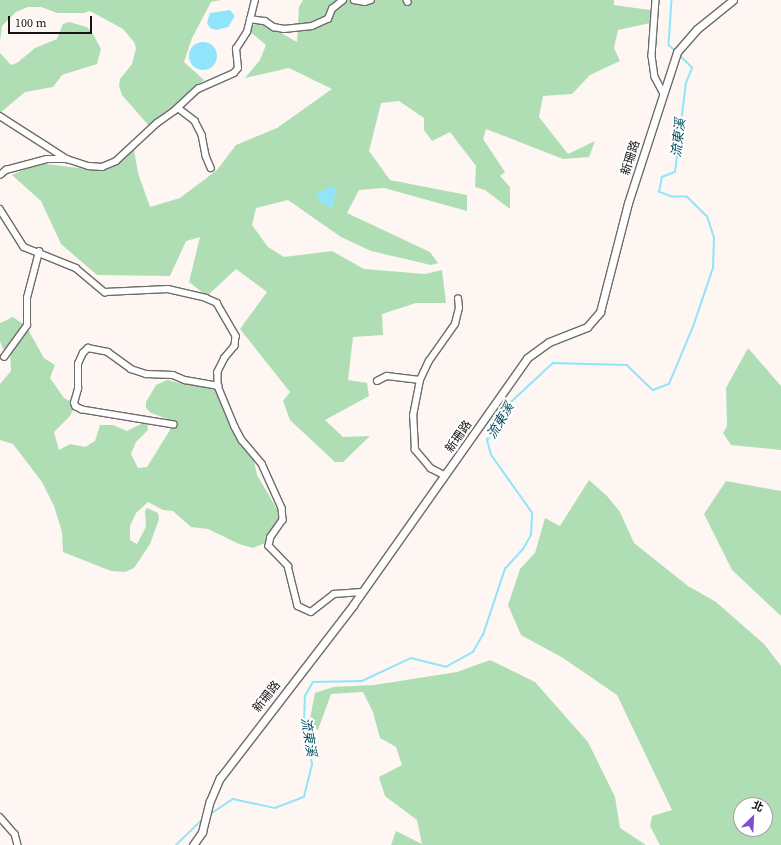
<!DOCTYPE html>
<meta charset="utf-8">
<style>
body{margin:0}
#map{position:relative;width:781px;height:845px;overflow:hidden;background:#fdf6f3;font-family:"Source Serif 4","Noto Sans TC",serif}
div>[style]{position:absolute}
.green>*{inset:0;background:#afdeb5}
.water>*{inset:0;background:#91e5fb}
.round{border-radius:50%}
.stream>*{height:1.5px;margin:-0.75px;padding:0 0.75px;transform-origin:0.75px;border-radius:0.75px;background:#91e5fb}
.roads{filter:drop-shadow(1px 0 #706b68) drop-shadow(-1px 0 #706b68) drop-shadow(0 1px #706b68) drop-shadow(0 -1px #706b68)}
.minor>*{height:5.5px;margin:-2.75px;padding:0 2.75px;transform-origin:2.75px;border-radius:2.75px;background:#fff}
.tertiary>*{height:7px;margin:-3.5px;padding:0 3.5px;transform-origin:3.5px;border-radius:3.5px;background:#fff}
span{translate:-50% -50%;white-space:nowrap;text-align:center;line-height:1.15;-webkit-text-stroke:4px #fff;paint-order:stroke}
.street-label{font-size:12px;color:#161413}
.water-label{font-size:13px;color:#004f5e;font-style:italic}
.north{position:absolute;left:733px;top:797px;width:40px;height:40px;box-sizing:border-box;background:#fff;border:1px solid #a2a1a1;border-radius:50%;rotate:24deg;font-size:11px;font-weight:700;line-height:16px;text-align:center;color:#161413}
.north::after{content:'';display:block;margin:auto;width:14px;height:18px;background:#7c51cb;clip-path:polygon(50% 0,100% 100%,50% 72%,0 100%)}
.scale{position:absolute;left:8px;top:16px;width:84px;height:18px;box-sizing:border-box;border:2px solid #161413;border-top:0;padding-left:5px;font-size:12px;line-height:14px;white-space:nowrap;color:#161413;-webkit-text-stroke:3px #fff;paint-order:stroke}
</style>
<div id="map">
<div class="green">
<div style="clip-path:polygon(0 0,221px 0,211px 2px,192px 38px,184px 62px,204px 80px,149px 126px,122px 95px,119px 86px,120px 79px,132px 64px,136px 48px,134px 42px,123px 29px,90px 11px,84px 13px,57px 13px,41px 7px,28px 7px,16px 12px,2px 26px,0 41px)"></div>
<div style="clip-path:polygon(303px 0,614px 0,614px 5px,650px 10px,650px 23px,618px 30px,614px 48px,620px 61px,590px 75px,572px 94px,543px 96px,539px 117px,568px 154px,595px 141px,589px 157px,563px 159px,486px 129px,483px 139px,505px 172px,500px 176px,510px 187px,510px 209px,485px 190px,475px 187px,476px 166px,450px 132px,432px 141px,424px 130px,424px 118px,399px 101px,381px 103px,369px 151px,390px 180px,467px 195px,467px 211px,384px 188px,359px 190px,347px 213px,430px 252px,438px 263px,431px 265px,371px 251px,341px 237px,288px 200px,256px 208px,252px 225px,268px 247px,284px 257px,332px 251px,364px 269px,425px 274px,442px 270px,446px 303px,416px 303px,382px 314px,383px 335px,353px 337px,348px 380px,367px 383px,369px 396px,325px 420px,343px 437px,370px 436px,343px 462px,335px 462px,290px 420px,283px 401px,290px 392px,240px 329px,267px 292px,236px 269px,207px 296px,189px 282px,200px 237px,186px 241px,170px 276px,97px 275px,61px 244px,41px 201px,12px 175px,38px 163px,103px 171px,134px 150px,138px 173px,150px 207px,180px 198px,217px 170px,236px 145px,277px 128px,332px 89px,289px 68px,245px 78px,260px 60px,266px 45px,249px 31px,258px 20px,297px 42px,299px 7px)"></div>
<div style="clip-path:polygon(69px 22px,87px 27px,93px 34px,101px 49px,97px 64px,62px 75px,53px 87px,25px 92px,0 113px,0 53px,11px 65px,17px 63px,35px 48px,57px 39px,63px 24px)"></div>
<div style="clip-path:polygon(13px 317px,26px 326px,44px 358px,55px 365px,50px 378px,64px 398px,72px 402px,74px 408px,70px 416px,54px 432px,59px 450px,70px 444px,85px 447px,95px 441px,100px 425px,113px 425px,127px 431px,147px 421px,148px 430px,136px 442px,131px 454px,138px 468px,147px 467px,170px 430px,170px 420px,151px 413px,146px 408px,146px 402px,156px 385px,167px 380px,183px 384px,194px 377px,209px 382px,219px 390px,222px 406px,237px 439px,253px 456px,257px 475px,281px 516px,265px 543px,253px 548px,239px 544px,208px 529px,191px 527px,173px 511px,163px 510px,148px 502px,136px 513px,130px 526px,130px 540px,137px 544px,146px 527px,145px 511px,147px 508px,158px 513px,159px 519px,150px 544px,134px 568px,125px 572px,111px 571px,63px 552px,62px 532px,54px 506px,42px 482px,13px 444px,0 440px,0 384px,11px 371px,10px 352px,8px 347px,3px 349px,0 341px,0 323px)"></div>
<div style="clip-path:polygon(748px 348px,781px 386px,781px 450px,731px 445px,723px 433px,727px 426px,726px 388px)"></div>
<div style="clip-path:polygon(evenodd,589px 480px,607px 496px,620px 512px,634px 543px,688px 586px,716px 602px,764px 644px,781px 666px,781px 845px,660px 845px,650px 826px,652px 816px,672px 810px,617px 695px,563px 658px,521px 635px,508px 605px,520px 569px,535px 553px,545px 518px,560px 526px,589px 480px,741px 805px,765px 805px,765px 829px,741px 829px,741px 805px)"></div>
<div style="clip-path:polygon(726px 481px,781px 491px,781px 616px,732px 570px,704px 514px)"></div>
<div style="clip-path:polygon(490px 660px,535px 682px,588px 742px,615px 797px,620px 828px,646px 845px,391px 845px,396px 831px,422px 844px,417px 820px,385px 796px,379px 777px,402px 765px,396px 747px,380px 738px,373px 712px,363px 692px,331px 694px,318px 730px,309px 724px,315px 693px,333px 687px,374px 685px,457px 672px)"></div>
</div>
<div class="water">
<div style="clip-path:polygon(230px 10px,235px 16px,228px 27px,216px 30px,210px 28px,207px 23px,210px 13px)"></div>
<div class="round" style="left:189px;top:42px;width:28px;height:28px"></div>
<div style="clip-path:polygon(331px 186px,338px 191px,334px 197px,334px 208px,321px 203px,316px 194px)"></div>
</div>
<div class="stream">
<div style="left:672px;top:0;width:45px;rotate:93.8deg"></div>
<div style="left:669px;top:45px;width:9px;rotate:41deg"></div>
<div style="left:209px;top:815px;width:29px;rotate:-34deg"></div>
<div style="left:233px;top:799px;width:43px;rotate:12.1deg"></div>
<div style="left:275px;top:808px;width:31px;rotate:-21deg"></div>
<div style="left:304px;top:797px;width:34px;rotate:-76deg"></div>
<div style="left:312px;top:764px;width:43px;rotate:-100.8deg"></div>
<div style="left:304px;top:722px;width:26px;rotate:-88deg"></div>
<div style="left:305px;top:696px;width:16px;rotate:-60deg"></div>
<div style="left:313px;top:682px;width:49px;rotate:-1.2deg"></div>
<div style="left:362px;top:681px;width:54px;rotate:-25.1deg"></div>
<div style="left:411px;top:658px;width:36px;rotate:14deg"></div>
<div style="left:446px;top:667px;width:31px;rotate:-29deg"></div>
<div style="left:473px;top:652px;width:20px;rotate:-60deg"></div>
<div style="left:483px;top:635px;width:70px;rotate:-71.6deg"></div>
<div style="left:505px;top:569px;width:27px;rotate:-48deg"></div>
<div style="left:523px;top:549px;width:16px;rotate:-60deg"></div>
<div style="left:531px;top:535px;width:22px;rotate:-87deg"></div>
<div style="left:532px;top:513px;width:71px;rotate:-125.3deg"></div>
<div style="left:491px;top:455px;width:16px;rotate:-105deg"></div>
<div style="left:487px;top:440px;width:46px;rotate:-57.3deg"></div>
<div style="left:512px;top:401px;width:56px;rotate:-42.8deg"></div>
<div style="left:553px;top:363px;width:74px;rotate:1.5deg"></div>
<div style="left:627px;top:365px;width:36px;rotate:44deg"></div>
<div style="left:653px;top:390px;width:17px;rotate:-21deg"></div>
<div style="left:669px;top:384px;width:62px;rotate:-67.2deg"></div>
<div style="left:693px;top:327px;width:62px;rotate:-71.3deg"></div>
<div style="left:713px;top:268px;width:30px;rotate:-88deg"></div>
<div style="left:714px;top:238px;width:22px;rotate:-108deg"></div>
<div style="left:707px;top:217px;width:28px;rotate:-135deg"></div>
<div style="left:687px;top:197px;width:15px;rotate:180deg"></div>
<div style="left:672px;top:197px;width:14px;rotate:-159deg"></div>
<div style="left:659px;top:192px;width:15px;rotate:-79deg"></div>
<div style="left:662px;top:177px;width:14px;rotate:-21deg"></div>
<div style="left:675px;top:172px;width:90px;rotate:-83deg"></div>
<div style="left:686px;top:83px;width:16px;rotate:-68deg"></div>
<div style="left:692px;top:68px;width:20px;rotate:-135deg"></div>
<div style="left:176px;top:845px;width:37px;rotate:-44deg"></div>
</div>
<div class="roads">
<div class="minor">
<div style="left:354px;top:0;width:11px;rotate:10deg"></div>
<div style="left:365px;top:2px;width:6px;rotate:-18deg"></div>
<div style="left:407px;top:0;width:2px;rotate:63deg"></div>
<div style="left:656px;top:0;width:56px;rotate:94.1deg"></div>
<div style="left:652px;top:56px;width:21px;rotate:82deg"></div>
<div style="left:655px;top:77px;width:17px;rotate:62deg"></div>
<div style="left:250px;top:19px;width:15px;rotate:8deg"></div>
<div style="left:265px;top:21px;width:11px;rotate:34deg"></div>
<div style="left:274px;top:27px;width:10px;rotate:11deg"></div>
<div style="left:284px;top:29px;width:28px;rotate:-6deg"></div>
<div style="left:312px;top:26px;width:17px;rotate:-24deg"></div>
<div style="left:328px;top:19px;width:11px;rotate:-68deg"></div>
<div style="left:332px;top:9px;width:14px;rotate:-39deg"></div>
<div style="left:178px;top:108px;width:21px;rotate:37deg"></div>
<div style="left:195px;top:121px;width:16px;rotate:63deg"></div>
<div style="left:202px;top:135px;width:21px;rotate:79deg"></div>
<div style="left:206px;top:156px;width:13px;rotate:67deg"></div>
<div style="left:0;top:116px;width:80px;rotate:32.7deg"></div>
<div style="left:0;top:175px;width:8px;rotate:-40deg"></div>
<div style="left:6px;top:170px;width:42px;rotate:-15deg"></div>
<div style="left:47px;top:159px;width:20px"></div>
<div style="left:67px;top:159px;width:23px;rotate:18deg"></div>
<div style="left:89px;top:166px;width:13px;rotate:4deg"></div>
<div style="left:102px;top:167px;width:15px;rotate:-23deg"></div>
<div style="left:116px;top:161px;width:56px;rotate:-42.8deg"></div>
<div style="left:157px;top:123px;width:21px;rotate:-35deg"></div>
<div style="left:174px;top:111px;width:33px;rotate:-43deg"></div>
<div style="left:198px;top:89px;width:39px;rotate:-24deg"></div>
<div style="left:234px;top:73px;width:6px;rotate:-51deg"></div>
<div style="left:238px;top:68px;width:19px;rotate:-96deg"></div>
<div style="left:236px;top:49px;width:20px;rotate:-57deg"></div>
<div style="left:247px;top:32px;width:33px;rotate:-76deg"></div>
<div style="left:0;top:209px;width:45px;rotate:57.7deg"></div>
<div style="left:24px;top:247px;width:56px;rotate:22deg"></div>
<div style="left:76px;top:268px;width:38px;rotate:40deg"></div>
<div style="left:105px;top:292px;width:63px;rotate:-2.7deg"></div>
<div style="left:168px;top:289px;width:39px;rotate:13deg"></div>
<div style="left:206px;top:298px;width:12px;rotate:24deg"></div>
<div style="left:217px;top:303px;width:38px;rotate:60deg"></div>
<div style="left:236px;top:336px;width:10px;rotate:96deg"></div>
<div style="left:235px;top:346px;width:16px;rotate:130deg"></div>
<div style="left:225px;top:358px;width:16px;rotate:117deg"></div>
<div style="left:218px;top:372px;width:14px;rotate:90deg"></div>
<div style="left:218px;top:386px;width:44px;rotate:67.5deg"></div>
<div style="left:235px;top:427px;width:15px;rotate:62deg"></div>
<div style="left:242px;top:440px;width:31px;rotate:50deg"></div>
<div style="left:262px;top:464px;width:48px;rotate:65.6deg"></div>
<div style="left:282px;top:508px;width:12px;rotate:85deg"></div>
<div style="left:283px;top:520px;width:21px;rotate:125deg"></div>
<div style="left:271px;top:537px;width:9px;rotate:103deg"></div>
<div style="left:269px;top:546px;width:28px;rotate:46deg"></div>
<div style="left:288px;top:566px;width:41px;rotate:76deg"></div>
<div style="left:298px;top:606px;width:14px;rotate:25deg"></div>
<div style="left:311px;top:612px;width:29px;rotate:-38deg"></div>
<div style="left:334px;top:594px;width:28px;rotate:-4deg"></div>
<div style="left:4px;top:357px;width:39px;rotate:-54deg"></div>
<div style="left:27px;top:325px;width:27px;rotate:-90deg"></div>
<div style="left:27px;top:298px;width:48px;rotate:-75.4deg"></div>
<div style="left:377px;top:381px;width:11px;rotate:-27deg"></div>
<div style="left:387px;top:376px;width:33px;rotate:7deg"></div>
<div style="left:174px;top:425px;width:93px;rotate:-170.7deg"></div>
<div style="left:82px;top:410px;width:7px;rotate:-153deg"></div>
<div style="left:76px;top:407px;width:4px;rotate:-117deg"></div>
<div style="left:74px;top:403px;width:15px;rotate:-74deg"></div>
<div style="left:78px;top:389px;width:25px;rotate:-90deg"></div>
<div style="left:78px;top:364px;width:12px;rotate:-66deg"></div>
<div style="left:83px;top:353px;width:7px;rotate:-45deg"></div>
<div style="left:88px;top:348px;width:20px;rotate:11deg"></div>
<div style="left:108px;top:352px;width:29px;rotate:36deg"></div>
<div style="left:131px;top:369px;width:16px;rotate:18deg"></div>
<div style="left:146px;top:374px;width:27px;rotate:2deg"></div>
<div style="left:173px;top:375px;width:13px;rotate:23deg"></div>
<div style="left:185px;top:380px;width:34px;rotate:10deg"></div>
<div style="left:445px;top:476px;width:16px;rotate:-153deg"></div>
<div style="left:431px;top:469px;width:25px;rotate:-130deg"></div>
<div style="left:415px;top:450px;width:34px;rotate:-93deg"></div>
<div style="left:413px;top:416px;width:37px;rotate:-79deg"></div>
<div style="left:420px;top:380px;width:21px;rotate:-65deg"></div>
<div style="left:429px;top:361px;width:45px;rotate:-54.9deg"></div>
<div style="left:455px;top:324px;width:16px;rotate:-76deg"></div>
<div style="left:459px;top:308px;width:9px;rotate:-96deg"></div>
<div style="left:0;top:817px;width:23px;rotate:49deg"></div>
<div style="left:15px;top:834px;width:11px;rotate:75deg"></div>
</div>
<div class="tertiary">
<div style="left:193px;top:845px;width:16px;rotate:-55deg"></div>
<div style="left:202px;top:832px;width:32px;rotate:-76deg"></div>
<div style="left:210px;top:801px;width:25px;rotate:-67deg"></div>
<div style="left:220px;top:778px;width:218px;rotate:-52.4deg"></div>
<div style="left:353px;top:605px;width:302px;rotate:-54.8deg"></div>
<div style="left:527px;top:358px;width:27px;rotate:-36deg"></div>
<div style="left:549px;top:342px;width:41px;rotate:-21.5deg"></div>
<div style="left:587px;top:327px;width:20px;rotate:-49deg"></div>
<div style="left:600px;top:312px;width:113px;rotate:-75.6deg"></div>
<div style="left:628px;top:203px;width:159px;rotate:-72deg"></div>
<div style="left:677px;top:52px;width:30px;rotate:-49deg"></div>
<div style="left:697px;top:29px;width:46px;rotate:-38.9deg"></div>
</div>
</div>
<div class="street-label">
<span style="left:631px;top:158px;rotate:-72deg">新珊路</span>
<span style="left:459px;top:437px;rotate:-55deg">新珊路</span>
<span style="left:267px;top:697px;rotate:-52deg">新珊路</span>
</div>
<div class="water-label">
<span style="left:679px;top:138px;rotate:-83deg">流東溪</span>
<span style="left:501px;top:421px;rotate:-59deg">流東溪</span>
<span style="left:308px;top:737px;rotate:81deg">流東溪</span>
</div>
<div class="north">北</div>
<div class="scale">100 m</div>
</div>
